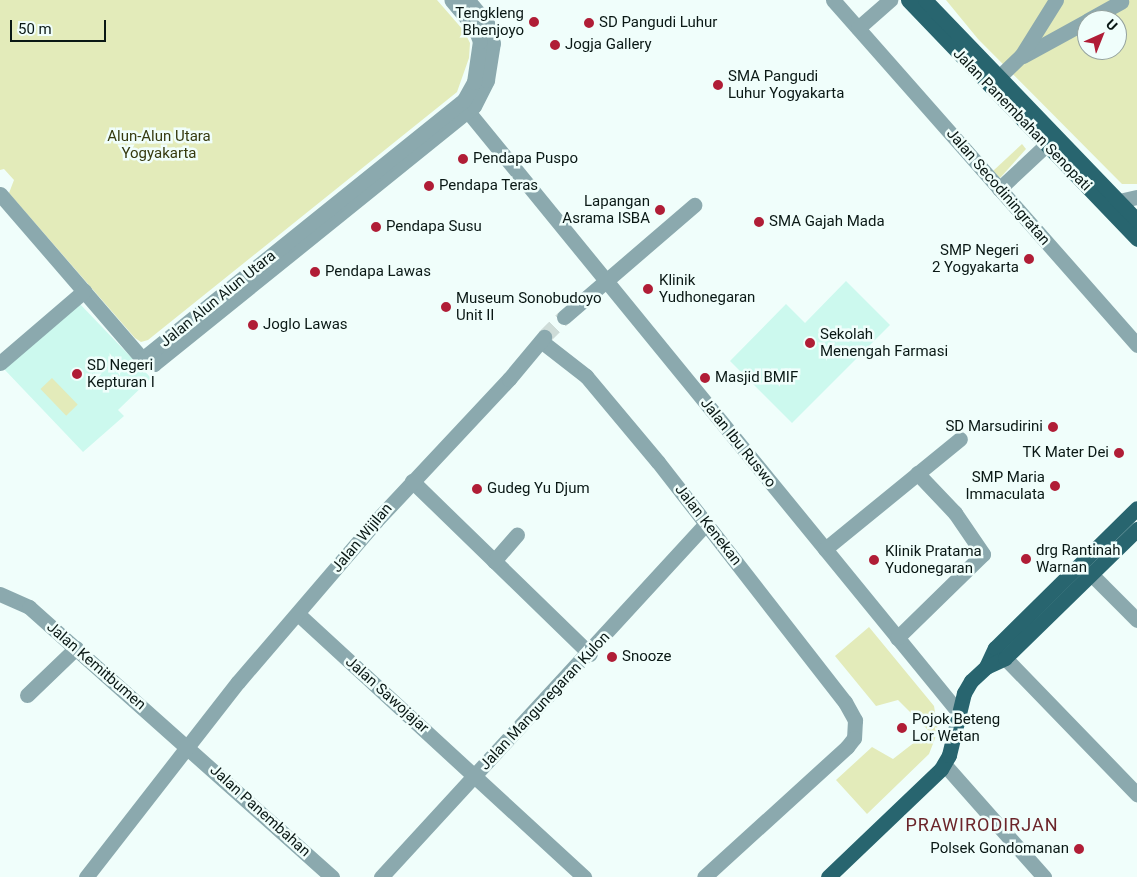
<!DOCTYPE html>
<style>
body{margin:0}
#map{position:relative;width:1137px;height:877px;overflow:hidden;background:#f0fefb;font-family:Roboto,sans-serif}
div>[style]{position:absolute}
.built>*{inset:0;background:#ccf9ee}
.green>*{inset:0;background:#e3ebba;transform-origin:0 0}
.minor-tunnel>*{height:15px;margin-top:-7.5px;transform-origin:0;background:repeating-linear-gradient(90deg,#cedcd8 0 15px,transparent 0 23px)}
.minor>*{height:15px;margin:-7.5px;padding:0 7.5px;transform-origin:7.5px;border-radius:7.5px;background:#8ba9ae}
.major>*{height:15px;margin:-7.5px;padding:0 7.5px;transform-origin:7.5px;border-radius:7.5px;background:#28656f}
.dots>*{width:14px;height:14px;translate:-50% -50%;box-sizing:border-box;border:2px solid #f0fefb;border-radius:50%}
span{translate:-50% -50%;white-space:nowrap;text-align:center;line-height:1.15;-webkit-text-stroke:5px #f0fefb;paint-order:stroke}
.poi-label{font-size:15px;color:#0a1815}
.right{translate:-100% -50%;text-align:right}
.left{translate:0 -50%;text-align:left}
.street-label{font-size:15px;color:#0a1815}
.park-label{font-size:15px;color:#363a0f}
.quarter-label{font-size:18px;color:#6b252a;letter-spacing:1px}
.north{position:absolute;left:1077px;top:10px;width:50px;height:50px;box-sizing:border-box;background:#f0fefb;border:1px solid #94a29f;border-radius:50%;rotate:44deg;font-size:14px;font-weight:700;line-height:20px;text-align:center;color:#0a1815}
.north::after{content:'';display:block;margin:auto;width:18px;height:22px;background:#b01d36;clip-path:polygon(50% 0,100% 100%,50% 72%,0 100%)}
.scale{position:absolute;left:10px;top:20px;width:96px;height:22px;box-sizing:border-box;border:2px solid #0a1815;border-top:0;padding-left:6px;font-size:15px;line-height:18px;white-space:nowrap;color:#0a1815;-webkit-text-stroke:4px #f0fefb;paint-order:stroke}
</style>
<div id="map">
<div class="built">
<div style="clip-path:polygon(846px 281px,890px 325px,792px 423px,730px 361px,786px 304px,805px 323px)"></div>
<div style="clip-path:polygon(78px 302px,151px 378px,118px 410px,124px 416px,83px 452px,4px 369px)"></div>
</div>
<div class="green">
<div style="clip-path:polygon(0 0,437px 0,464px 31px,470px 43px,469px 58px,457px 92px,148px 340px,141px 342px,135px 338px,9px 193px,14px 180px,4px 169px,0 170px)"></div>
<div style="clip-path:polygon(evenodd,946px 0,1137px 0,1137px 184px,1122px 184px,978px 39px,946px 0,1087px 20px,1117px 20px,1117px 50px,1087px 50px,1087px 20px)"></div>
<div style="clip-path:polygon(1022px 144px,1026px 149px,1000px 178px,993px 171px)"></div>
<div style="left:52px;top:378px;width:37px;height:16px;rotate:46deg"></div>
<div style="clip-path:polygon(869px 627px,934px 706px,938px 731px,929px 754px,867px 814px,836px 780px,872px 747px,893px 759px,929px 731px,898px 700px,876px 706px,835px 656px)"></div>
</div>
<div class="minor-tunnel">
<div style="left:544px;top:337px;width:28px;rotate:-45deg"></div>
</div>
<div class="minor">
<div style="left:833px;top:0;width:460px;rotate:48.6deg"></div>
<div style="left:1088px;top:20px;width:38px;rotate:-29deg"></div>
<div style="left:858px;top:28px;width:43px;rotate:-41.2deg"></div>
<div style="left:1023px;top:56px;width:73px;rotate:-28.7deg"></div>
<div style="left:999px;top:77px;width:30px;rotate:-44deg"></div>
<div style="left:1021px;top:56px;width:66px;rotate:-58deg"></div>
<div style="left:461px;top:103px;width:787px;rotate:50.77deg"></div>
<div style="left:999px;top:189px;width:64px;rotate:-43.1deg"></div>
<div style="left:0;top:194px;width:223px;rotate:49.2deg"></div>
<div style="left:146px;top:363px;width:8px;rotate:7deg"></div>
<div style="left:154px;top:364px;width:411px;rotate:-38.9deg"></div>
<div style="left:474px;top:106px;width:29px;rotate:-63deg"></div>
<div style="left:487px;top:80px;width:37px;rotate:-81deg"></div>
<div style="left:493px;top:43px;width:21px;rotate:-107deg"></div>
<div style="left:487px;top:23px;width:30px;rotate:-130deg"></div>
<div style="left:1119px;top:201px;width:18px;rotate:-13deg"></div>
<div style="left:564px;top:317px;width:172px;rotate:-40.7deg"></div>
<div style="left:541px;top:341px;width:57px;rotate:37.9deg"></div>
<div style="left:586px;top:376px;width:112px;rotate:50.1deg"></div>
<div style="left:658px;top:462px;width:304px;rotate:52.1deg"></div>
<div style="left:845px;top:702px;width:21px;rotate:61deg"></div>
<div style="left:855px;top:720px;width:18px;rotate:93deg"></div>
<div style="left:854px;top:738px;width:11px;rotate:128deg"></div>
<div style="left:847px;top:747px;width:193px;rotate:137.7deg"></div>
<div style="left:142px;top:359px;width:413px;rotate:-38.8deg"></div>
<div style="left:464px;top:100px;width:21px;rotate:-61deg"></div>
<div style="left:474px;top:82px;width:41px;rotate:-81.7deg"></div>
<div style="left:480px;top:41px;width:15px;rotate:-113deg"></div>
<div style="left:474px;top:27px;width:35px;rotate:-130deg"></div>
<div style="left:0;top:363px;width:111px;rotate:-40.6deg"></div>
<div style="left:412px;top:481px;width:248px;rotate:44.2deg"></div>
<div style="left:825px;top:549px;width:174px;rotate:-39.2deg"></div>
<div style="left:494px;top:561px;width:35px;rotate:-49deg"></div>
<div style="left:1091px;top:574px;width:65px;rotate:45deg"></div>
<div style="left:0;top:594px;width:32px;rotate:24deg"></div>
<div style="left:29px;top:607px;width:406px;rotate:41.7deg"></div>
<div style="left:298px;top:614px;width:389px;rotate:42.6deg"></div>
<div style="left:897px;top:638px;width:120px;rotate:-44.3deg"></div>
<div style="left:983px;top:554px;width:50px;rotate:-124.3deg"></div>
<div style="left:955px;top:513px;width:55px;rotate:-133.5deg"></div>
<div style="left:1005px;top:658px;width:190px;rotate:45.9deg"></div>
<div style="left:27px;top:695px;width:68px;rotate:-43.8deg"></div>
<div style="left:944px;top:764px;width:151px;rotate:48.5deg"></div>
<div style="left:86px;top:877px;width:247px;rotate:-52.1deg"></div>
<div style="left:238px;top:682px;width:212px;rotate:-49.4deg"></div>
<div style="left:376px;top:521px;width:195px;rotate:-46.9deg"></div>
<div style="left:509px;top:379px;width:55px;rotate:-50.2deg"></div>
<div style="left:381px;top:877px;width:481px;rotate:-47.4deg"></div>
</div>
<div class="major">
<div style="left:908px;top:0;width:331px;rotate:46.2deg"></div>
<div style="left:925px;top:0;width:306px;rotate:46.1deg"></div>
<div style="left:986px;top:667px;width:21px;rotate:-65deg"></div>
<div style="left:995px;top:648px;width:199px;rotate:-44.6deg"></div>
<div style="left:828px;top:877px;width:156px;rotate:-43.7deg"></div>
<div style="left:941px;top:769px;width:16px;rotate:-60deg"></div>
<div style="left:949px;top:755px;width:64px;rotate:-76.4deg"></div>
<div style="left:964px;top:693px;width:14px;rotate:-60deg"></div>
<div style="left:971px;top:681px;width:21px;rotate:-43deg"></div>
<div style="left:986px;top:667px;width:21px;rotate:-25deg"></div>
<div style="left:1005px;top:658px;width:185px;rotate:-44.3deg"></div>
</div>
<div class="dots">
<div style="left:534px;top:22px;background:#b01d36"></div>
<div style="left:589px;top:23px;background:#b01d36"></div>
<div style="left:555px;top:45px;background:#b01d36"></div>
<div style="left:718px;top:85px;background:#b01d36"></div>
<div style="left:463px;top:159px;background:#b01d36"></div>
<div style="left:429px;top:186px;background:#b01d36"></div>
<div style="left:660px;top:210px;background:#b01d36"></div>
<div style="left:759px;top:222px;background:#b01d36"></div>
<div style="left:376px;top:227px;background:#b01d36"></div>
<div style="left:1029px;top:259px;background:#b01d36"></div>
<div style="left:315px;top:272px;background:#b01d36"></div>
<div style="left:648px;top:289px;background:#b01d36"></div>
<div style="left:446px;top:307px;background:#b01d36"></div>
<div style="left:253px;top:325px;background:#b01d36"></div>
<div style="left:810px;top:343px;background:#b01d36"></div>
<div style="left:77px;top:374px;background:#b01d36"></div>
<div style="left:705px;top:378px;background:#b01d36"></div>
<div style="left:1053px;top:427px;background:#b01d36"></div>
<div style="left:1119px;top:453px;background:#b01d36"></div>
<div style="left:1055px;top:486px;background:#b01d36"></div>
<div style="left:477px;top:489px;background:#b01d36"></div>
<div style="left:1026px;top:559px;background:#b01d36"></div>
<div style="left:874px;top:560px;background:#b01d36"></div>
<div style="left:612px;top:657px;background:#b01d36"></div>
<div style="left:902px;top:728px;background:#b01d36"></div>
<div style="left:1079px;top:849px;background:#b01d36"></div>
</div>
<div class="poi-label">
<span class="right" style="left:524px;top:22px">Tengkleng<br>Bhenjoyo</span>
<span class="left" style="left:599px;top:23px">SD Pangudi Luhur</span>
<span class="left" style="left:565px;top:45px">Jogja Gallery</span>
<span class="left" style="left:728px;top:85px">SMA Pangudi<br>Luhur Yogyakarta</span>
<span class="left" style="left:473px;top:159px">Pendapa Puspo</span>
<span class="left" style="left:439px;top:186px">Pendapa Teras</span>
<span class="right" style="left:650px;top:210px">Lapangan<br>Asrama ISBA</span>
<span class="left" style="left:769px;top:222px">SMA Gajah Mada</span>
<span class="left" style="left:386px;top:227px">Pendapa Susu</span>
<span class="right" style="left:1019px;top:259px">SMP Negeri<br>2 Yogyakarta</span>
<span class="left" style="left:325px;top:272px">Pendapa Lawas</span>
<span class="left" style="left:659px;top:289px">Klinik<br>Yudhonegaran</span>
<span class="left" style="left:456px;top:307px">Museum Sonobudoyo<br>Unit II</span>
<span class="left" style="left:263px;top:325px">Joglo Lawas</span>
<span class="left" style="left:820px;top:343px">Sekolah<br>Menengah Farmasi</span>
<span class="left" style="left:87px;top:374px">SD Negeri<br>Kepturan I</span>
<span class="left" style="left:715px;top:378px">Masjid BMIF</span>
<span class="right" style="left:1043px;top:427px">SD Marsudirini</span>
<span class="right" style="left:1109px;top:453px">TK Mater Dei</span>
<span class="right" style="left:1045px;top:486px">SMP Maria<br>Immaculata</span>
<span class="left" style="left:487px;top:489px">Gudeg Yu Djum</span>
<span class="left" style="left:1036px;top:559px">drg Rantinah<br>Warnan</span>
<span class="left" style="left:885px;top:560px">Klinik Pratama<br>Yudonegaran</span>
<span class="left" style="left:622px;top:657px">Snooze</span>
<span class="left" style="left:912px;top:728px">Pojok Beteng<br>Lor Wetan</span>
<span class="right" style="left:1069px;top:849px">Polsek Gondomanan</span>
</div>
<div class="street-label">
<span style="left:1022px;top:120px;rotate:46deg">Jalan Panembahan Senopati</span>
<span style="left:998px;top:187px;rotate:49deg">Jalan Secodiningratan</span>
<span style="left:218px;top:299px;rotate:-39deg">Jalan Alun Alun Utara</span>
<span style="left:738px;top:443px;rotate:51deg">Jalan Ibu Ruswo</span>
<span style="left:708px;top:525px;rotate:52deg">Jalan Kenekan</span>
<span style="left:362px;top:538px;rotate:-50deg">Jalan Wijilan</span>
<span style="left:96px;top:666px;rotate:41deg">Jalan Kemitbumen</span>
<span style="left:387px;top:695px;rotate:42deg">Jalan Sawojajar</span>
<span style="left:545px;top:701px;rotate:-47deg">Jalan Mangunegaran Kulon</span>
<span style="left:260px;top:811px;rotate:42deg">Jalan Panembahan</span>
</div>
<div class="park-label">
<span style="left:159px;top:145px">Alun-Alun Utara<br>Yogyakarta</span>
</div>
<div class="quarter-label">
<span style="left:982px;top:825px">PRAWIRODIRJAN</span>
</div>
<div class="north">U</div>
<div class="scale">50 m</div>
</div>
